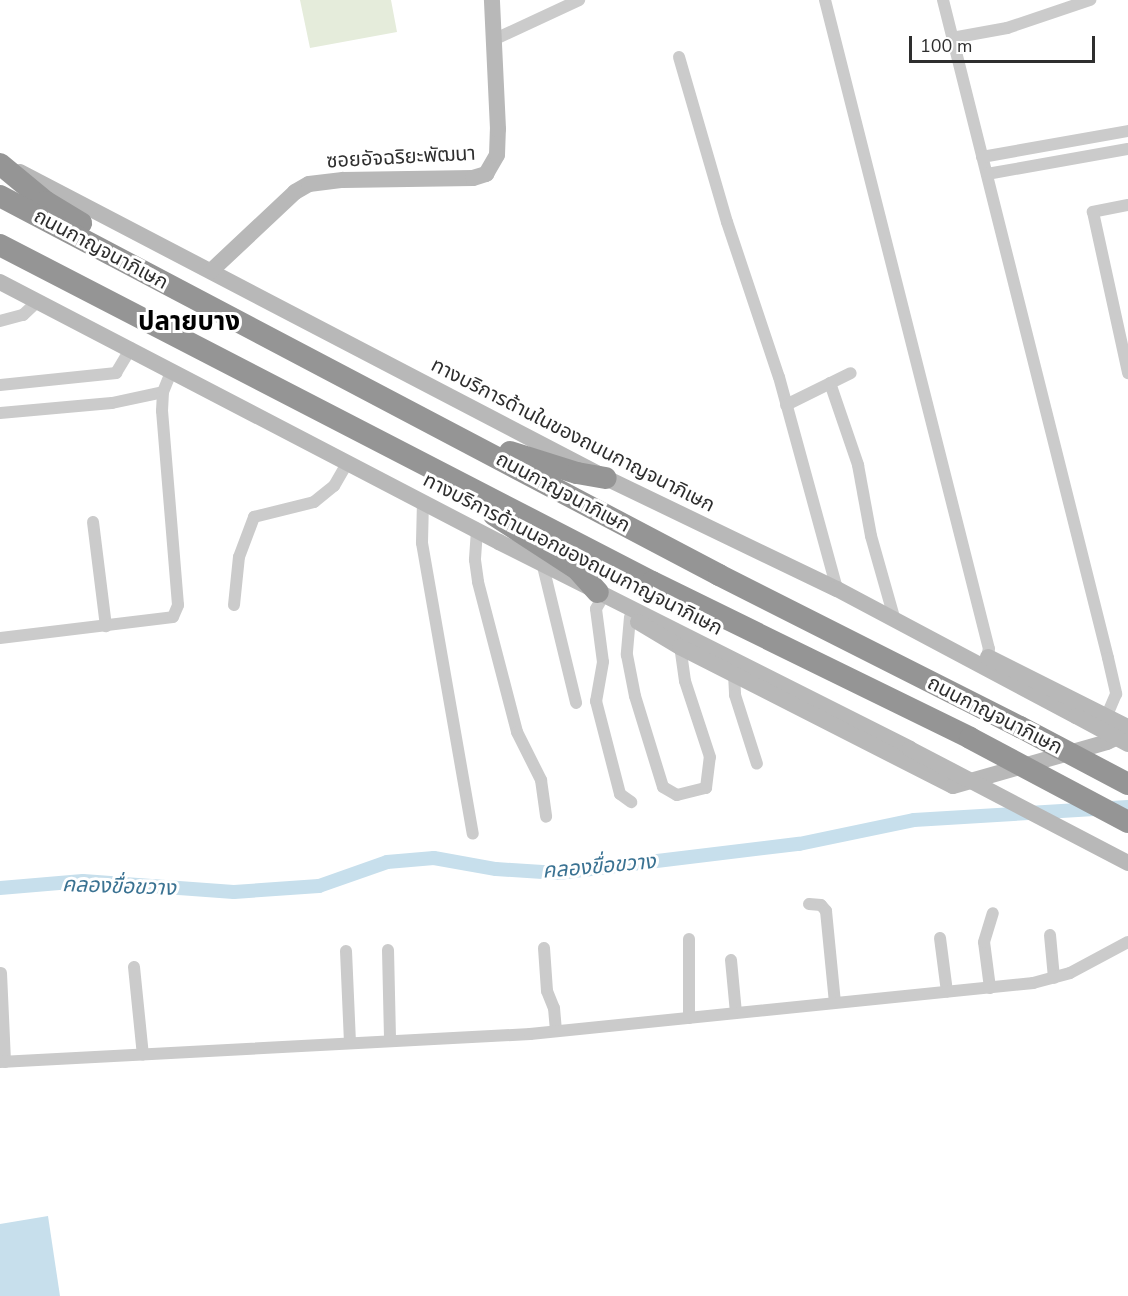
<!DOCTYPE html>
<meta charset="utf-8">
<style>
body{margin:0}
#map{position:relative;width:1128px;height:1296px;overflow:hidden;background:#fff;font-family:"Nunito Sans","Noto Sans Thai",sans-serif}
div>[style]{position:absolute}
.green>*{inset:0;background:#e5ecdb}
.water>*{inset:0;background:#c7dfec}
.canal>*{height:14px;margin:-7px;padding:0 7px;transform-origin:7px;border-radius:7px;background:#c7dfec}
.street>*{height:12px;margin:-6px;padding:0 6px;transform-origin:6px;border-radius:6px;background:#cbcbcb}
.secondary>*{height:16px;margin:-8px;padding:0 8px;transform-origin:8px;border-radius:8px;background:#b8b8b8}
.highway>*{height:22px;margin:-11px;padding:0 11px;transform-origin:11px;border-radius:11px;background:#959595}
.secondary-bridge>*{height:16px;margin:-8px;padding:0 8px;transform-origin:8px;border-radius:8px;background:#b8b8b8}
.highway-bridge>*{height:22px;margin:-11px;padding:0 11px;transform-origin:11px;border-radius:11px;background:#959595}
span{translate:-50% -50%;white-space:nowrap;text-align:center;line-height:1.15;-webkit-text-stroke:6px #fff;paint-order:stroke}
.street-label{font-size:20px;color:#2e2e2e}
.water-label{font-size:21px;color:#3a7292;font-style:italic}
.district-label{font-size:26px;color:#000;font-weight:700}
.scale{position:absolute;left:909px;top:36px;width:186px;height:27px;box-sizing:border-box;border:3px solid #2e2e2e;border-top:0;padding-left:8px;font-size:18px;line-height:21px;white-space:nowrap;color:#2e2e2e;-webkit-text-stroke:4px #fff;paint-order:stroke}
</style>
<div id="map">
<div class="green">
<div style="clip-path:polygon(300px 0,391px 0,397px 32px,310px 48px)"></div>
</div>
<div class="water">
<div style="clip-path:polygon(48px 1216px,60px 1296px,0 1296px,0 1224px)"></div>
</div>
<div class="canal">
<div style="left:0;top:888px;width:83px;rotate:-4.8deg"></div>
<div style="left:83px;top:881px;width:151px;rotate:4.2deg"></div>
<div style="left:234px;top:892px;width:85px;rotate:-4deg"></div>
<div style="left:319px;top:886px;width:72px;rotate:-19.4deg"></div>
<div style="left:387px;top:862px;width:47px;rotate:-4.9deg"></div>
<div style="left:434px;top:858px;width:63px;rotate:10.1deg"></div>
<div style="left:496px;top:869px;width:62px;rotate:3.7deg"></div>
<div style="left:558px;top:873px;width:243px;rotate:-6.9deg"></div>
<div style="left:799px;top:844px;width:117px;rotate:-11.8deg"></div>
<div style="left:914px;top:820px;width:214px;rotate:-3.5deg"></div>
</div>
<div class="street">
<div style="left:825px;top:0;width:669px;rotate:75.82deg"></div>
<div style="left:989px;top:649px;width:7px;rotate:106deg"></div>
<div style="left:943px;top:0;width:678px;rotate:75.92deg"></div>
<div style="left:1108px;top:658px;width:37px;rotate:77deg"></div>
<div style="left:1116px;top:694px;width:23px;rotate:113deg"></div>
<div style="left:952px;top:38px;width:56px;rotate:-10.3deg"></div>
<div style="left:1007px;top:28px;width:88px;rotate:-18.6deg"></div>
<div style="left:493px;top:40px;width:95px;rotate:-24.9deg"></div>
<div style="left:679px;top:57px;width:172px;rotate:73.8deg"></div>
<div style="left:727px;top:222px;width:163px;rotate:71.5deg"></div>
<div style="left:779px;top:377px;width:220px;rotate:74.7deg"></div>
<div style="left:982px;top:157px;width:148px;rotate:-10.1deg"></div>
<div style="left:987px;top:174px;width:143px;rotate:-10.1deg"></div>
<div style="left:1128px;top:205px;width:36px;rotate:169deg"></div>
<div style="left:1093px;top:212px;width:165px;rotate:77.7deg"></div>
<div style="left:0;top:321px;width:24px;rotate:-15deg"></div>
<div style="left:23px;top:315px;width:21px;rotate:-43deg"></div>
<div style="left:830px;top:383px;width:87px;rotate:71.1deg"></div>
<div style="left:858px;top:465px;width:72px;rotate:79.6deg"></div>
<div style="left:871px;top:536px;width:81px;rotate:74.2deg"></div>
<div style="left:0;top:385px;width:117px;rotate:-5.9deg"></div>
<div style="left:116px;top:373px;width:29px;rotate:-59deg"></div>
<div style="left:786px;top:405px;width:72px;rotate:-26.2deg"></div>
<div style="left:0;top:413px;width:112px;rotate:-5.1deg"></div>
<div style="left:112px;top:403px;width:52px;rotate:-12.2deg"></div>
<div style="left:423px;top:501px;width:42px;rotate:91.4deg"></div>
<div style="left:422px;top:543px;width:295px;rotate:80.1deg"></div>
<div style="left:93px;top:522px;width:105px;rotate:82.9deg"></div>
<div style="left:477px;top:530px;width:30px;rotate:94deg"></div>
<div style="left:475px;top:560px;width:22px;rotate:82deg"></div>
<div style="left:478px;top:582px;width:155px;rotate:75.4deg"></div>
<div style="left:517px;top:732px;width:54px;rotate:63.4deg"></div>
<div style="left:541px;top:780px;width:37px;rotate:82deg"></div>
<div style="left:542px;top:562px;width:145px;rotate:76.4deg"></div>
<div style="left:604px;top:595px;width:16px;rotate:120deg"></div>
<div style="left:596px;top:609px;width:53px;rotate:82.5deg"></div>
<div style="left:603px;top:662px;width:40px;rotate:100deg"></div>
<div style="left:596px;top:701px;width:96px;rotate:75.5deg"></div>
<div style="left:620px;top:794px;width:14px;rotate:36deg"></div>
<div style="left:234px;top:605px;width:48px;rotate:-84.1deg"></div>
<div style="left:239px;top:557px;width:43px;rotate:-69.4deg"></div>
<div style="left:254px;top:517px;width:62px;rotate:-14deg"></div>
<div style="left:314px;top:502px;width:26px;rotate:-39deg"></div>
<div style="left:334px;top:486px;width:28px;rotate:-60deg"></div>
<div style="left:630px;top:617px;width:38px;rotate:95deg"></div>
<div style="left:627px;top:655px;width:42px;rotate:79deg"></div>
<div style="left:635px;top:696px;width:95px;rotate:72.9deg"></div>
<div style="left:663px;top:787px;width:16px;rotate:30deg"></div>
<div style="left:677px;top:795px;width:30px;rotate:-14deg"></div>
<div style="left:706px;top:788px;width:31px;rotate:-83deg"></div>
<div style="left:710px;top:757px;width:80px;rotate:-108.2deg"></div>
<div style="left:685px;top:681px;width:34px;rotate:-98deg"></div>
<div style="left:0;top:638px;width:174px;rotate:-6.9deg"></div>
<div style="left:173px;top:617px;width:13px;rotate:-67deg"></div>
<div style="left:178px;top:605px;width:195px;rotate:-94.7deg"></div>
<div style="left:162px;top:411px;width:19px;rotate:-87deg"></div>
<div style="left:163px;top:392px;width:24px;rotate:-68deg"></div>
<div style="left:734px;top:674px;width:21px;rotate:87deg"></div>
<div style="left:735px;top:695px;width:72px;rotate:72.3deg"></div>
<div style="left:809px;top:904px;width:12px;rotate:5deg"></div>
<div style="left:821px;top:905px;width:8px;rotate:50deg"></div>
<div style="left:826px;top:911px;width:91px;rotate:84.4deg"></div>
<div style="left:1050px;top:935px;width:43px;rotate:84.7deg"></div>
<div style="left:940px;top:938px;width:54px;rotate:82.6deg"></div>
<div style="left:544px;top:948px;width:43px;rotate:86deg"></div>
<div style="left:547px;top:991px;width:18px;rotate:68deg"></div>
<div style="left:554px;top:1008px;width:21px;rotate:85deg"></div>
<div style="left:388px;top:950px;width:90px;rotate:88.7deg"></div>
<div style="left:346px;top:951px;width:92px;rotate:87.5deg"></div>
<div style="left:731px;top:960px;width:53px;rotate:84.6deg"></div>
<div style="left:134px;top:967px;width:88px;rotate:84.2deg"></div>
<div style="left:1px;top:973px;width:89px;rotate:87.4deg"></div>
<div style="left:990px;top:988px;width:46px;rotate:-97.4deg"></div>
<div style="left:984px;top:942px;width:30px;rotate:-73deg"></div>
<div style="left:689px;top:1018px;width:79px;rotate:-90deg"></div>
<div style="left:0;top:1062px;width:531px;rotate:-3.02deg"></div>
<div style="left:530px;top:1034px;width:506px;rotate:-5.79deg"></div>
<div style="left:1033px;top:983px;width:38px;rotate:-15deg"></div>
<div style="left:1070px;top:973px;width:66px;rotate:-28.1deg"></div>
</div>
<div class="secondary">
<div style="left:20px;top:172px;width:661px;rotate:27.57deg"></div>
<div style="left:606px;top:478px;width:256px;rotate:25.7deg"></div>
<div style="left:837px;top:589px;width:271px;rotate:28deg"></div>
<div style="left:211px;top:271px;width:115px;rotate:-43.2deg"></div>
<div style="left:295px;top:192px;width:16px;rotate:-30deg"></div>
<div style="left:309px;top:184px;width:34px;rotate:-7deg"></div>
<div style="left:343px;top:180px;width:130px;rotate:-0.9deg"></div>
<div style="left:473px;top:178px;width:14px;rotate:-17deg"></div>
<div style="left:486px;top:174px;width:22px;rotate:-60deg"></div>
<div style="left:497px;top:155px;width:26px;rotate:-88deg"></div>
<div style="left:498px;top:129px;width:129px;rotate:-92.7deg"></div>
<div style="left:0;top:282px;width:563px;rotate:27.52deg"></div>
<div style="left:499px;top:542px;width:460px;rotate:26.7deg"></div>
<div style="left:638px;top:622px;width:49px;rotate:30.8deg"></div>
<div style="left:680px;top:647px;width:306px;rotate:27deg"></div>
<div style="left:953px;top:786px;width:160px;rotate:-15.9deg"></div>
<div style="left:1107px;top:742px;width:23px;rotate:-25deg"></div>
<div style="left:988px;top:657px;width:157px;rotate:26.6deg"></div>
</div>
<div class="highway">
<div style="left:0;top:164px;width:60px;rotate:39.6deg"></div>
<div style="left:46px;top:202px;width:41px;rotate:31deg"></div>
<div style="left:0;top:196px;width:813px;rotate:27.79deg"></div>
<div style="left:719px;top:575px;width:337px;rotate:26.8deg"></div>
<div style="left:0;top:245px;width:734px;rotate:27.33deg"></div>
<div style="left:652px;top:582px;width:354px;rotate:26.1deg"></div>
<div style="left:510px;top:452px;width:70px;rotate:17.4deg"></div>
<div style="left:577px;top:473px;width:29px;rotate:10deg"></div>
<div style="left:494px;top:515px;width:99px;rotate:33deg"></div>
<div style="left:577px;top:569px;width:31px;rotate:48deg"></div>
</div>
<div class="secondary-bridge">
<div style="left:1076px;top:716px;width:59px;rotate:28.3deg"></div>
<div style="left:910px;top:749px;width:246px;rotate:27.6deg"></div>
</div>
<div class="highway-bridge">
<div style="left:1020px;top:727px;width:122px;rotate:27.8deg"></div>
<div style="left:970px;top:738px;width:179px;rotate:28deg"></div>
</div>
<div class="street-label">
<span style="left:401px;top:157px;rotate:-3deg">ซอยอัจฉริยะพัฒนา</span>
<span style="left:101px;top:249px;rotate:28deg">ถนนกาญจนาภิเษก</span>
<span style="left:573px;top:435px;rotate:27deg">ทางบริการด้านในของถนนกาญจนาภิเษก</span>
<span style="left:563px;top:492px;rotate:28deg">ถนนกาญจนาภิเษก</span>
<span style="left:573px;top:554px;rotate:27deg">ทางบริการด้านนอกของถนนกาญจนาภิเษก</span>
<span style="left:995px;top:715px;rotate:27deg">ถนนกาญจนาภิเษก</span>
</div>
<div class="water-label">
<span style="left:599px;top:866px;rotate:-5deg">คลองขื่อขวาง</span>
<span style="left:119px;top:886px;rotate:2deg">คลองขื่อขวาง</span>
</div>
<div class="district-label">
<span style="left:189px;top:322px">ปลายบาง</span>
</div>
<div class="scale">100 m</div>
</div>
